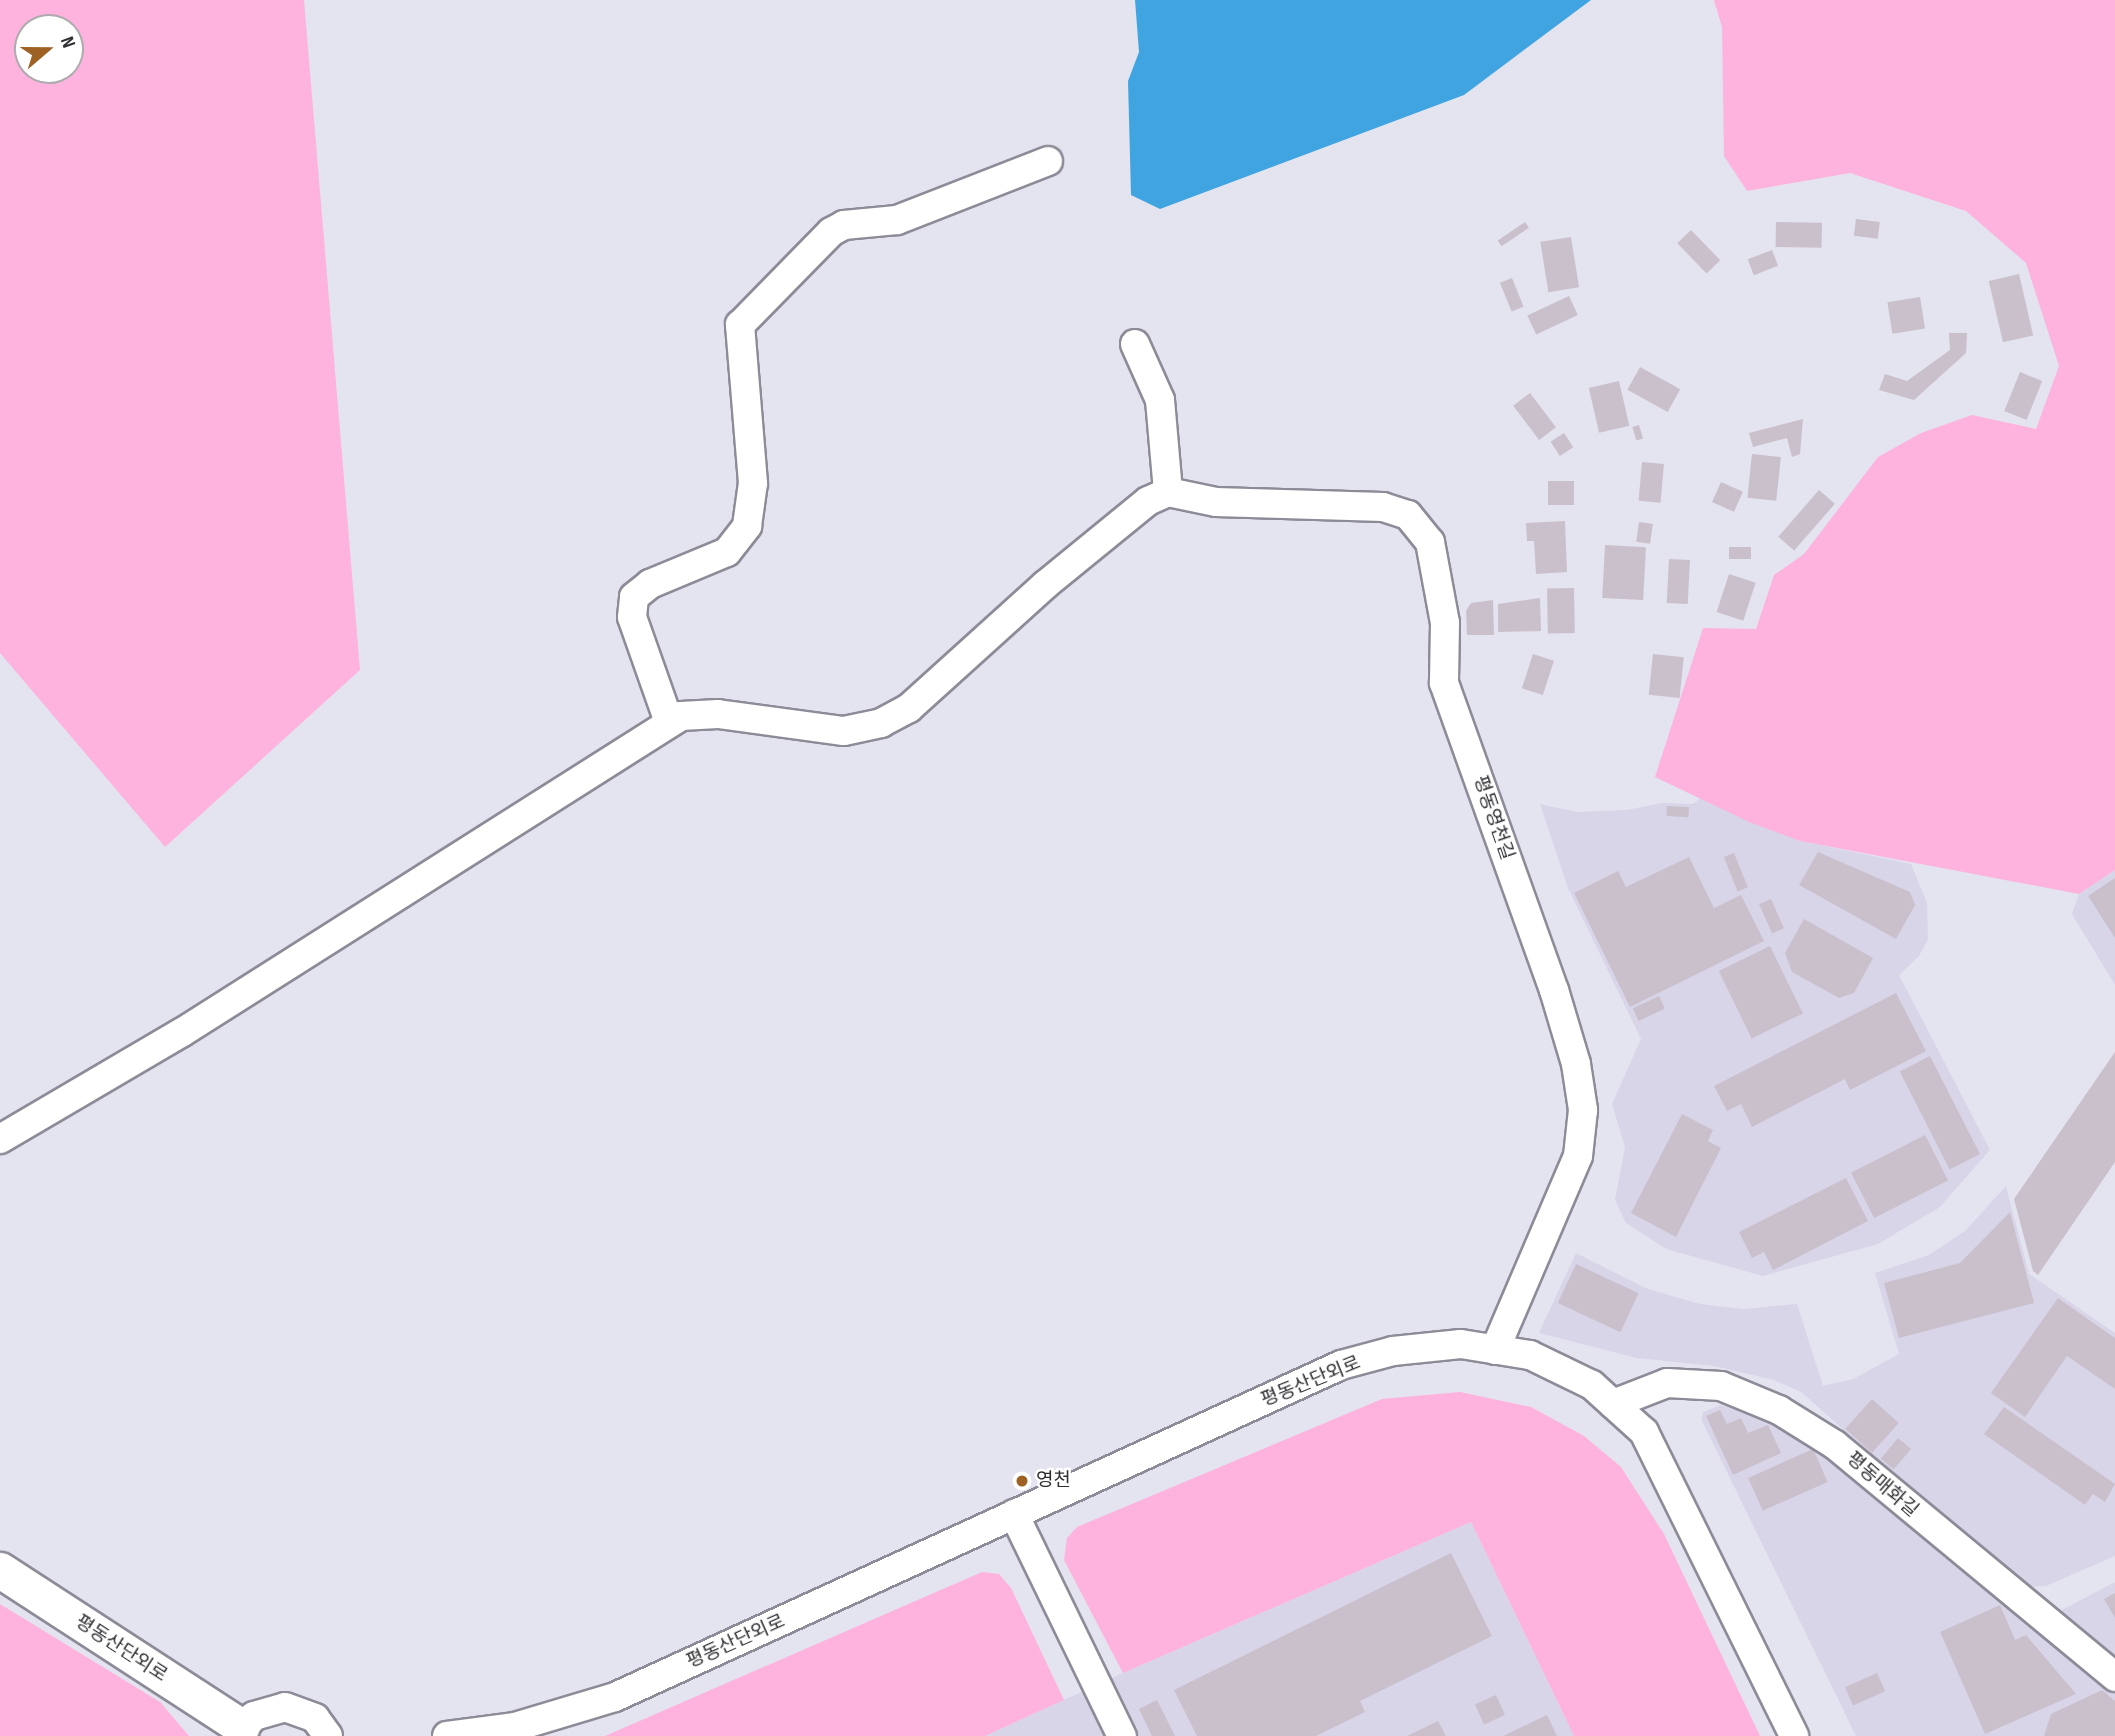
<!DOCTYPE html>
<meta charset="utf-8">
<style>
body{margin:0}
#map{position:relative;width:2115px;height:1736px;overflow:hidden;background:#e4e3f0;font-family:"Sofia Sans Condensed","Noto Sans KR",sans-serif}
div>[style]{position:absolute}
.built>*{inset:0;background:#d8d5e9}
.green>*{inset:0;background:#fdb3dd}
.water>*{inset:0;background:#40a4e1}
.building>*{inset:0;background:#c9c0cb;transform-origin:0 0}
.roads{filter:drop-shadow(2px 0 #8d8b97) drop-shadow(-2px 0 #8d8b97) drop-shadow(0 2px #8d8b97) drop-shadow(0 -2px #8d8b97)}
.minor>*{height:28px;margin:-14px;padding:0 14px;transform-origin:14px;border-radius:14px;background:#fff}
.tertiary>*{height:35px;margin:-17.5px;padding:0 17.5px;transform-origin:17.5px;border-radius:17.5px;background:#fff}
.dots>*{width:19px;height:19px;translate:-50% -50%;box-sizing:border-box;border:4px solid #fff;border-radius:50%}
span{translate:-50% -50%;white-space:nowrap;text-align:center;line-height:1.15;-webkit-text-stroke:5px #fff;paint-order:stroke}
.street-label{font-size:19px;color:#2f2e33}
.poi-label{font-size:19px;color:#2f2e33}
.left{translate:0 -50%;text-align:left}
.north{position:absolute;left:14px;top:14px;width:70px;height:70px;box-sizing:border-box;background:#fff;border:2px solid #acabad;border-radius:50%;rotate:70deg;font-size:19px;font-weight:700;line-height:28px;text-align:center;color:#2f2e33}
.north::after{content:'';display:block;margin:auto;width:24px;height:32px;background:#9d6223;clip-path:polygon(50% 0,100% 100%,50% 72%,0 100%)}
</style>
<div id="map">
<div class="built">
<div style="clip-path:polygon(1702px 797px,1800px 841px,1911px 864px,1927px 903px,1928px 939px,1919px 956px,1899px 975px,1990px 1150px,1940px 1207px,1878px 1244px,1763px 1276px,1666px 1249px,1626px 1223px,1615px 1200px,1625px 1147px,1612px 1104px,1641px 1039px,1568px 888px,1540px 804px,1577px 812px,1626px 810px,1663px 803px,1693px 804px)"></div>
<div style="clip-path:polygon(2115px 870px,2115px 985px,2072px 914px,2079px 894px)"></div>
<div style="clip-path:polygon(2006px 1186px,2029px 1274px,2115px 1333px,2115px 1556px,2046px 1586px,2028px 1587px,1989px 1558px,1801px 1392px,1774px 1380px,1714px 1366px,1637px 1358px,1539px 1333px,1576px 1253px,1648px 1289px,1700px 1304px,1743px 1309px,1797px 1304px,1823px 1386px,1853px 1379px,1899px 1354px,1875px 1273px,1929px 1255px,1965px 1231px)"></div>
<div style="clip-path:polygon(1720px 1405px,1758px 1416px,1804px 1438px,2105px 1685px,2115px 1694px,2115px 1736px,1856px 1736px,1702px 1421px,1702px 1413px)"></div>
<div style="clip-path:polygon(1471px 1522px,1574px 1736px,985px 1736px,1123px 1673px)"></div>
<div style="clip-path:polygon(2115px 1582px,2115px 1664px,2058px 1612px)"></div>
</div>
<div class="green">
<div style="clip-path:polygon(evenodd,0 0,304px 0,360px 670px,165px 847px,0 653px,0 0,28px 28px,70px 28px,70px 70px,28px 70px,28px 28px)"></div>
<div style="clip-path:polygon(1714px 0,2115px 0,2115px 870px,2079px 894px,1800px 841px,1749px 822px,1655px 777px,1703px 628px,1756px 629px,1774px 575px,1804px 554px,1878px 457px,1921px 433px,1972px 415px,2036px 429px,2059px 366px,2026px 263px,1966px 211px,1850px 173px,1747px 191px,1724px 156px,1722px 27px)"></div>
<div style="clip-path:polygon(1460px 1392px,1531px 1407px,1584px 1436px,1621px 1467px,1664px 1534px,1760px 1736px,1574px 1736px,1471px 1522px,1123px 1673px,1064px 1560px,1067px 1538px,1077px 1527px,1382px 1399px)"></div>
<div style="clip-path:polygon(982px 1572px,999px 1574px,1011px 1588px,1064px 1700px,985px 1736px,605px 1736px)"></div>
<div style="clip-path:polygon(0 1604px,160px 1702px,189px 1736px,0 1736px)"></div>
</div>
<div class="water">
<div style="clip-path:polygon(1135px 0,1591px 0,1464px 95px,1160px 209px,1131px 195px,1128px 81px,1139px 52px)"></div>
</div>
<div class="building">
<div style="left:1856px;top:219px;width:24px;height:17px;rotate:7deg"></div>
<div style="left:1525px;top:222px;width:7px;height:33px;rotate:56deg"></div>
<div style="left:1776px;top:222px;width:46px;height:25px;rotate:1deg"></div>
<div style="left:1691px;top:230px;width:42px;height:19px;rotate:46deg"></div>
<div style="left:1571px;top:237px;width:51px;height:31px;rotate:81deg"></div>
<div style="left:1772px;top:250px;width:17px;height:26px;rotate:69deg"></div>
<div style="left:2019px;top:274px;width:63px;height:31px;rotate:77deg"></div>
<div style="left:1512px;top:278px;width:31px;height:13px;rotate:68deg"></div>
<div style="left:1569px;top:296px;width:21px;height:46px;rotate:65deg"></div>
<div style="left:1920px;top:297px;width:32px;height:33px;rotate:81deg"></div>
<div style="clip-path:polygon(1949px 333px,1967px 333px,1966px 353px,1914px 400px,1879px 390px,1885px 374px,1907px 381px,1950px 350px)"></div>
<div style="left:1640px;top:367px;width:46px;height:26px;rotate:29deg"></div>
<div style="left:2020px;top:372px;width:24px;height:42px;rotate:22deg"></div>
<div style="left:1619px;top:381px;width:46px;height:31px;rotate:77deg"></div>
<div style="left:1530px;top:393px;width:43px;height:21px;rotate:53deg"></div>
<div style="clip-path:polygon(1803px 419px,1800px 454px,1792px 457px,1787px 438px,1753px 447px,1749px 433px)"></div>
<div style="left:1639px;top:425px;width:14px;height:7px;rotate:73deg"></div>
<div style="left:1564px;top:433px;width:17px;height:16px;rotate:57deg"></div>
<div style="left:1752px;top:454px;width:29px;height:44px;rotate:6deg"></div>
<div style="left:1642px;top:462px;width:22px;height:39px;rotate:5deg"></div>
<div style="left:1548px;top:481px;width:26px;height:24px"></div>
<div style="left:1721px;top:482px;width:24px;height:22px;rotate:24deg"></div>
<div style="left:1819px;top:490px;width:21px;height:62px;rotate:41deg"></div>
<div style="clip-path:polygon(1565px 521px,1567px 572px,1536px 574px,1534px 541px,1527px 541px,1526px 523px)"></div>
<div style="left:1639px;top:522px;width:14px;height:20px;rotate:8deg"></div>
<div style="left:1605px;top:545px;width:41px;height:53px;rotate:3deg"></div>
<div style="left:1729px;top:547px;width:22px;height:12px"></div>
<div style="left:1669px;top:559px;width:21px;height:44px;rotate:3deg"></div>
<div style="left:1729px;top:574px;width:28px;height:40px;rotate:18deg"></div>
<div style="left:1574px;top:588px;width:45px;height:27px;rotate:89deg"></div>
<div style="clip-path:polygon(1540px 598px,1541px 631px,1498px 632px,1498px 604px)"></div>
<div style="clip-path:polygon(1493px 600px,1494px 635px,1467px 635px,1466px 611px,1471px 603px)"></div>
<div style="left:1533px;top:654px;width:22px;height:36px;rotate:18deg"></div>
<div style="left:1653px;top:654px;width:31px;height:41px;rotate:6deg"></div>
<div style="left:1667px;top:806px;width:22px;height:10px;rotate:3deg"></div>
<div style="clip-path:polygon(1818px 852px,1910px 892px,1915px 905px,1896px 939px,1799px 885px)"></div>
<div style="left:1734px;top:853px;width:37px;height:11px;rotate:68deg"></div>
<div style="clip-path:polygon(1689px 857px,1714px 908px,1741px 895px,1764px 941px,1630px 1007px,1574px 893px,1618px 871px,1626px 887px)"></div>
<div style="clip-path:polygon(2115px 878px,2115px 938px,2088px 896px)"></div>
<div style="left:1771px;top:899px;width:32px;height:13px;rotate:66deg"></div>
<div style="clip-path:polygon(1804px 919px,1873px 958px,1854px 993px,1839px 998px,1792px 972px,1785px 953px)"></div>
<div style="left:1770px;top:946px;width:75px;height:57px;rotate:64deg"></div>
<div style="clip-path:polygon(1896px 993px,1926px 1051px,1850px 1090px,1845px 1079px,1752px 1127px,1741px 1104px,1727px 1111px,1714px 1086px)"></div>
<div style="left:1659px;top:996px;width:14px;height:29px;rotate:65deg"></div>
<div style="clip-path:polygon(2115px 1052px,2115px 1162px,2038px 1275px,2033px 1271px,2014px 1199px)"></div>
<div style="left:1930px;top:1056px;width:110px;height:34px;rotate:63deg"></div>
<div style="clip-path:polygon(1682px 1114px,1713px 1130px,1708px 1141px,1721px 1148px,1676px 1237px,1631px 1213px)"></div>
<div style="left:1925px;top:1135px;width:51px;height:83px;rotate:63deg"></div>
<div style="clip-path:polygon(1846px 1178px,1868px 1221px,1773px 1270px,1764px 1252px,1752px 1258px,1739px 1232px)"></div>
<div style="clip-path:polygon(2010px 1212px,2034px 1303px,1899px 1338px,1884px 1283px,1960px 1263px)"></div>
<div style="left:1576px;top:1264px;width:69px;height:43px;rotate:25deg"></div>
<div style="clip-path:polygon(2058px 1298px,2115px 1338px,2115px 1389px,2067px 1356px,2025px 1417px,1991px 1393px)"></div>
<div style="left:1872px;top:1399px;width:36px;height:40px;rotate:42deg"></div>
<div style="clip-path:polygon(2004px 1407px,2115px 1484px,2105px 1502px,2093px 1494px,2085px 1505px,1984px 1434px)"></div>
<div style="clip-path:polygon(1720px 1410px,1727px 1424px,1741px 1418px,1748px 1433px,1768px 1425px,1781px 1453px,1733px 1475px,1706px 1416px)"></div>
<div style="left:1898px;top:1438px;width:17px;height:27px;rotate:40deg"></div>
<div style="left:1813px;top:1449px;width:36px;height:71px;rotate:66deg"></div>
<div style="clip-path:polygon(1451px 1553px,1492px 1636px,1360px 1701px,1365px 1712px,1316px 1736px,1197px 1736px,1174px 1690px)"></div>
<div style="clip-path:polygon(2115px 1593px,2115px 1618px,2104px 1599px)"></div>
<div style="clip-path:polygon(2000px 1605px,2015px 1640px,2026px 1635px,2076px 1694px,1985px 1734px,1940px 1632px)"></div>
<div style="left:1877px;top:1673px;width:20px;height:35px;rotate:66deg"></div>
<div style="clip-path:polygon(2102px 1690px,2115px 1701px,2115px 1736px,2044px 1736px,2051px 1714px)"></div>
<div style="left:1496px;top:1695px;width:22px;height:23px;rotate:66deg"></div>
<div style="clip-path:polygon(1157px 1700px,1175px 1736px,1152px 1736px,1139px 1709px)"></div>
<div style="clip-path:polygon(1547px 1715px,1557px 1736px,1503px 1736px)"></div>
<div style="clip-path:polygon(1438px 1721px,1446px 1736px,1407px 1736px)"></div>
</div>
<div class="roads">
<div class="minor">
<div style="left:1135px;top:344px;width:61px;rotate:65.9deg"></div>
<div style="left:1160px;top:400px;width:92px;rotate:85deg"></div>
<div style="left:1168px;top:492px;width:49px;rotate:11.8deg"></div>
<div style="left:1216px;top:502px;width:167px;rotate:1.7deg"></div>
<div style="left:1383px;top:507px;width:26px;rotate:18deg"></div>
<div style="left:1408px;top:515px;width:35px;rotate:51deg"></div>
<div style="left:1430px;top:542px;width:82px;rotate:79.5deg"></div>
<div style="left:1445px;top:623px;width:60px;rotate:91deg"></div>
<div style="left:1444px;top:683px;width:326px;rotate:70.3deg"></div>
<div style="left:1554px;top:990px;width:77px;rotate:73.4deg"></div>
<div style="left:1576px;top:1064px;width:47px;rotate:81.3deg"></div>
<div style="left:1583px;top:1110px;width:46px;rotate:96.2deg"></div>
<div style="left:1578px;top:1156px;width:211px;rotate:113.2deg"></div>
<div style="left:669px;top:722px;width:111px;rotate:-109.4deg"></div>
<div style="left:632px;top:617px;width:20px;rotate:-84deg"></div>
<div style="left:634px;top:597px;width:21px;rotate:-39deg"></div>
<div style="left:650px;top:584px;width:83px;rotate:-22.6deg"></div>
<div style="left:727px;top:552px;width:33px;rotate:-52deg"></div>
<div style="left:747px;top:526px;width:43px;rotate:-82.1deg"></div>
<div style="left:753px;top:483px;width:159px;rotate:-94.7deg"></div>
<div style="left:740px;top:325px;width:130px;rotate:-45.6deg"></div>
<div style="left:831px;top:232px;width:15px;rotate:-28deg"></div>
<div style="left:844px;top:225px;width:53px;rotate:-5.4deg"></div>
<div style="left:897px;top:220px;width:162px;rotate:-21.3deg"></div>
<div style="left:0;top:1139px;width:210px;rotate:-30.4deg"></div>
<div style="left:181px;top:1033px;width:592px;rotate:-32.37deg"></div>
<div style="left:681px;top:716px;width:37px;rotate:-3deg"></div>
<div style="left:718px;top:714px;width:127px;rotate:7.7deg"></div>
<div style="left:844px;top:731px;width:38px;rotate:-12deg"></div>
<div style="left:881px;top:723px;width:32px;rotate:-28deg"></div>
<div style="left:909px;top:708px;width:183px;rotate:-42.1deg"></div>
<div style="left:1045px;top:585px;width:133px;rotate:-39.2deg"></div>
<div style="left:1148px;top:501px;width:22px;rotate:-24deg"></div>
<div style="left:1613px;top:1404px;width:58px;rotate:-21.3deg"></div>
<div style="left:1667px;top:1383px;width:54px;rotate:3.2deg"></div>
<div style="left:1721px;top:1386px;width:63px;rotate:22.5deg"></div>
<div style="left:1779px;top:1410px;width:66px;rotate:32deg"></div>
<div style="left:1835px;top:1445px;width:364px;rotate:39.6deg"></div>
<div style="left:1014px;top:1514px;width:247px;rotate:64.1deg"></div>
<div style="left:237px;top:1736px;width:26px;rotate:-50deg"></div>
<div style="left:254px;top:1716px;width:32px;rotate:-16deg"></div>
<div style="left:285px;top:1707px;width:32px;rotate:20deg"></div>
<div style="left:315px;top:1718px;width:22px;rotate:54deg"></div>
<div style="left:447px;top:1736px;width:69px;rotate:-7.5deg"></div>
<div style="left:515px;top:1727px;width:104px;rotate:-16.7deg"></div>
<div style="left:615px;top:1697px;width:798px;rotate:-24.57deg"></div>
<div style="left:1341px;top:1365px;width:54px;rotate:-15.1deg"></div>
<div style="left:1393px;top:1351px;width:68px;rotate:-5.9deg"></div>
<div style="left:1461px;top:1344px;width:70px;rotate:9.1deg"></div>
<div style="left:1530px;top:1355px;width:69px;rotate:25.8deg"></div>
<div style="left:1592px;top:1385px;width:70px;rotate:42.1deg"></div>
<div style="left:1644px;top:1432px;width:339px;rotate:63.7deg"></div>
</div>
<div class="tertiary">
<div style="left:0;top:1570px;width:288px;rotate:33deg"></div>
</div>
</div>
<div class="dots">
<div style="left:1022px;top:1481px;background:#9d6223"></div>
</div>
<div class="street-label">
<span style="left:1493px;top:818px;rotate:71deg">평동영천길</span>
<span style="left:1311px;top:1382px;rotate:-22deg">평동산단외로</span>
<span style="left:1882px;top:1485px;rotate:41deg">평동매화길</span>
<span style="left:736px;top:1642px;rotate:-24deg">평동산단외로</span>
<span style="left:121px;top:1649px;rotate:33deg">평동산단외로</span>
</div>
<div class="poi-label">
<span class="left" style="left:1036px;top:1481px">영천</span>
</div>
<div class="north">N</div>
</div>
